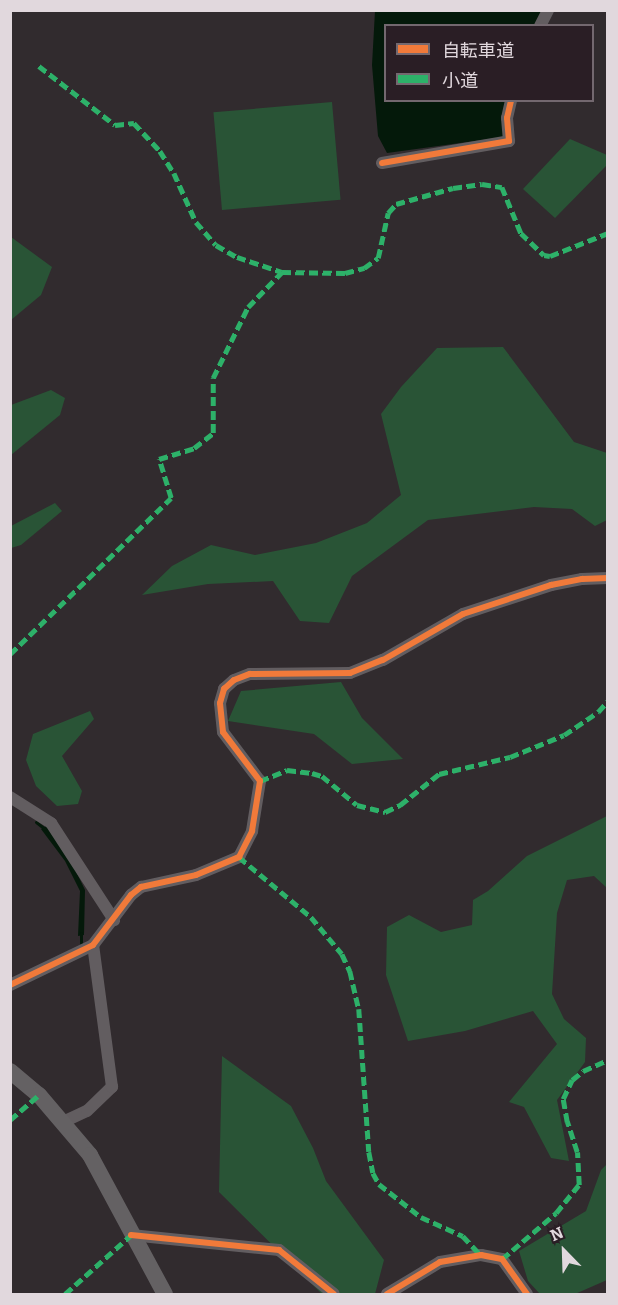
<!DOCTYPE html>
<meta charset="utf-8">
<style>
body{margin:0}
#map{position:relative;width:618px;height:1305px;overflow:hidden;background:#312b2e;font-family:Bitter,"Noto Sans JP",serif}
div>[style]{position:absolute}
.green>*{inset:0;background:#295436;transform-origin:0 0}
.water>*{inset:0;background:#04190a}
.stream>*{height:3px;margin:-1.5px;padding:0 1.5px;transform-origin:1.5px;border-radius:1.5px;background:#04190a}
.minor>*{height:12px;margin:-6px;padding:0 6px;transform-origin:6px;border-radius:6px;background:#625d60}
.secondary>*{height:16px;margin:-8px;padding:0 8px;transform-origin:8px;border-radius:8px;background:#646163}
.quiet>*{height:4.5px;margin-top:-2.25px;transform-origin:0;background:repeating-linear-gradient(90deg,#2db169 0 9px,transparent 0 13.5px)}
.cycleway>*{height:6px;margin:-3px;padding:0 3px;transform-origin:3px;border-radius:3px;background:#f17a3a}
span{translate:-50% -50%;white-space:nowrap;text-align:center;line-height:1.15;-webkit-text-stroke:4.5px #2a1e25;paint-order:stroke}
.frame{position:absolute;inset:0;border:12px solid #e1d8dd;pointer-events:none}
.legend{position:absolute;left:384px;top:24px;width:210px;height:78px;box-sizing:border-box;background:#2a1e25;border:2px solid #73686f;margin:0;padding:8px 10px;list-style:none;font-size:18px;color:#e1d8dd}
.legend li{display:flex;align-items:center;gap:12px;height:30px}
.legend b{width:30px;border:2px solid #73686f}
.north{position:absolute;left:534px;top:1221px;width:60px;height:60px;-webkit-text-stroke:4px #2a1e25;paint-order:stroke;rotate:337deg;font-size:16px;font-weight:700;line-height:24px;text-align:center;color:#e1d8dd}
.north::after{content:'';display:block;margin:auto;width:21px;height:27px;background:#e1d8dd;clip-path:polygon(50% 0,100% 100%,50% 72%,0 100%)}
</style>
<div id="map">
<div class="green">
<div style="left:332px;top:102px;width:98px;height:119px;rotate:85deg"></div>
<div style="clip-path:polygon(570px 139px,607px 155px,607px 165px,555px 218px,523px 189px)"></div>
<div style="clip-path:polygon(11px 237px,52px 267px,41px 295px,11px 320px)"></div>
<div style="clip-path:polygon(503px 347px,574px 442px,607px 453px,607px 520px,595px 526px,572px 509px,534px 507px,428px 520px,352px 576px,329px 623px,300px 621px,273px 581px,208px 584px,142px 595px,172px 566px,211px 545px,255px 555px,316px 543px,367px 523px,401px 495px,381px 414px,401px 387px,437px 348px)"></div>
<div style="clip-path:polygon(51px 390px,65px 398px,60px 415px,11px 455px,11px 405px)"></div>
<div style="clip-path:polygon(55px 503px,62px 511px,21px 545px,11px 548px,11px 526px)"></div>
<div style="clip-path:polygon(341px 682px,362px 718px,403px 759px,352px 764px,314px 734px,228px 721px,241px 691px)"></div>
<div style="clip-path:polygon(90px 711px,94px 719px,62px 756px,82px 791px,78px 804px,57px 806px,36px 786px,26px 760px,33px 734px)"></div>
<div style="clip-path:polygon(607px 816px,607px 888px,594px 876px,567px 880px,557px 913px,552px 994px,564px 1019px,586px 1038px,585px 1062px,557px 1100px,569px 1161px,551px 1158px,524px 1107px,509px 1102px,557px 1044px,533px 1011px,465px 1031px,408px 1041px,386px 975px,387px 927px,409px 915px,441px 932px,472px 925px,473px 900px,488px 891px,527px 856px)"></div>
<div style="clip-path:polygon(222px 1056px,291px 1106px,313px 1148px,326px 1181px,384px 1260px,375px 1294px,322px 1294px,219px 1192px)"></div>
<div style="clip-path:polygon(607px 1164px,607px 1280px,575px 1294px,540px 1294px,528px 1281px,519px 1251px,586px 1211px,601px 1170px)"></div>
</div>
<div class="water">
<div style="clip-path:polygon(375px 11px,544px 11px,534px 25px,386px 26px,386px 100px,506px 101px,504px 137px,387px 153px,378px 136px,372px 65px)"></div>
<div style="clip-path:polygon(46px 826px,70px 859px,85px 890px,84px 935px,78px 936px,80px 891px,65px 861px,41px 829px)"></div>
</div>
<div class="stream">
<div style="left:36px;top:822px;width:11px;rotate:38deg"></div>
<div style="left:81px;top:943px;width:10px;rotate:-90deg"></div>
</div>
<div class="minor">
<div style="left:540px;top:26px;width:18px;rotate:-63deg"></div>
<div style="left:382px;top:163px;width:129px;rotate:-9.8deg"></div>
<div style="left:509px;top:141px;width:23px;rotate:-95deg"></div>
<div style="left:507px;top:118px;width:18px;rotate:-77deg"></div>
<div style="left:10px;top:797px;width:49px;rotate:32.4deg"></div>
<div style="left:51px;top:823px;width:116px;rotate:57deg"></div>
<div style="left:10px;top:985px;width:92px;rotate:-25.7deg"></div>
<div style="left:93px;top:945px;width:63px;rotate:-52.8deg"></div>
<div style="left:131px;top:895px;width:13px;rotate:-39deg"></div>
<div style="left:141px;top:887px;width:56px;rotate:-12.3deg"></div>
<div style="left:196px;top:875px;width:47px;rotate:-22.7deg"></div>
<div style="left:239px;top:857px;width:29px;rotate:-63deg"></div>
<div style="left:252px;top:831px;width:51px;rotate:-80.9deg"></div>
<div style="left:260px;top:781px;width:61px;rotate:-127.1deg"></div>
<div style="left:223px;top:732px;width:29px;rotate:-96deg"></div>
<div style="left:220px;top:703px;width:15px;rotate:-74deg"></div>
<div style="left:224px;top:689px;width:13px;rotate:-42deg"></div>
<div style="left:234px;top:680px;width:17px;rotate:-21deg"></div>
<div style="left:250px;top:674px;width:100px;rotate:-0.6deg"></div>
<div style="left:350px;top:673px;width:35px;rotate:-22deg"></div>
<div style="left:383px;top:660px;width:92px;rotate:-29.9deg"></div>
<div style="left:463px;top:614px;width:93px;rotate:-18.2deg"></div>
<div style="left:551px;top:585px;width:32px;rotate:-11deg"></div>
<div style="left:582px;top:579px;width:26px;rotate:-2deg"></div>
<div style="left:63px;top:1122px;width:26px;rotate:-25deg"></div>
<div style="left:87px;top:1111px;width:35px;rotate:-44deg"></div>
<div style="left:112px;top:1087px;width:143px;rotate:-97.6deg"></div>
<div style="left:131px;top:1235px;width:149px;rotate:5.8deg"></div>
<div style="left:279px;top:1250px;width:70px;rotate:38.7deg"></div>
<div style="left:387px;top:1294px;width:62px;rotate:-31.1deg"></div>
<div style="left:440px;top:1262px;width:42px;rotate:-9.7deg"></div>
<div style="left:481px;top:1255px;width:21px;rotate:11deg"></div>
<div style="left:502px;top:1259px;width:43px;rotate:54.5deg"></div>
</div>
<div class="secondary">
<div style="left:10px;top:1071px;width:38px;rotate:40deg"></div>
<div style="left:39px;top:1095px;width:79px;rotate:49.6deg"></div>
<div style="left:90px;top:1155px;width:158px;rotate:61.7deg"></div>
</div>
<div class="quiet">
<div style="left:39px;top:66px;width:96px;rotate:37.8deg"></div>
<div style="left:115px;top:125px;width:19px;rotate:-6deg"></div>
<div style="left:134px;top:123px;width:38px;rotate:47deg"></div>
<div style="left:160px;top:151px;width:26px;rotate:58deg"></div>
<div style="left:174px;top:173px;width:54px;rotate:65.8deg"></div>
<div style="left:196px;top:222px;width:30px;rotate:49deg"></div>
<div style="left:216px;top:245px;width:24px;rotate:30deg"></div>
<div style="left:237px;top:257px;width:47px;rotate:18.4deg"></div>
<div style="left:282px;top:272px;width:63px;rotate:0.9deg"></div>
<div style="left:345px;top:273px;width:20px;rotate:-15deg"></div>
<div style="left:364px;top:268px;width:17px;rotate:-36deg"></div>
<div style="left:378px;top:258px;width:46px;rotate:-77.5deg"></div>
<div style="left:388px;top:213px;width:12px;rotate:-48deg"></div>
<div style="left:396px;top:204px;width:59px;rotate:-15.7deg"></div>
<div style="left:453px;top:188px;width:29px;rotate:-8deg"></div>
<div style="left:482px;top:184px;width:20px;rotate:9deg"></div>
<div style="left:502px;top:187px;width:50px;rotate:67.6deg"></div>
<div style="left:521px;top:233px;width:32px;rotate:44deg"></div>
<div style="left:544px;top:255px;width:6px;rotate:9deg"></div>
<div style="left:550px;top:256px;width:62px;rotate:-21.6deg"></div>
<div style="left:10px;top:654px;width:224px;rotate:-44.1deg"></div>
<div style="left:171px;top:498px;width:41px;rotate:-107.1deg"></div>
<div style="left:159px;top:459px;width:37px;rotate:-17deg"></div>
<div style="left:194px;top:448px;width:24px;rotate:-38deg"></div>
<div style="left:213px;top:433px;width:55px;rotate:-90deg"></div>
<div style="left:213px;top:378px;width:79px;rotate:-63.8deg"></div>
<div style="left:248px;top:307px;width:49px;rotate:-45.8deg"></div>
<div style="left:260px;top:781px;width:29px;rotate:-22deg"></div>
<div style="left:287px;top:770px;width:25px;rotate:7deg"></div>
<div style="left:312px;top:773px;width:10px;rotate:17deg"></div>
<div style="left:322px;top:776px;width:45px;rotate:39.6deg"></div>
<div style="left:357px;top:805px;width:29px;rotate:14deg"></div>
<div style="left:385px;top:812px;width:17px;rotate:-25deg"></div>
<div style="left:400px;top:805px;width:50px;rotate:-38.5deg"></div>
<div style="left:439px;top:774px;width:73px;rotate:-13.5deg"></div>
<div style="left:510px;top:757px;width:58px;rotate:-22.2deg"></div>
<div style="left:564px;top:735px;width:41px;rotate:-34.1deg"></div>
<div style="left:598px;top:712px;width:15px;rotate:-48deg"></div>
<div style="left:239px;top:857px;width:94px;rotate:39.8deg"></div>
<div style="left:311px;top:917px;width:48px;rotate:50deg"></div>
<div style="left:342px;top:954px;width:19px;rotate:65deg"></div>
<div style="left:350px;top:971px;width:39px;rotate:77deg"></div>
<div style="left:359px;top:1009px;width:143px;rotate:86deg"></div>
<div style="left:369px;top:1152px;width:21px;rotate:79deg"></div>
<div style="left:373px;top:1173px;width:13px;rotate:61deg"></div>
<div style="left:379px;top:1184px;width:53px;rotate:38.2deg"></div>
<div style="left:421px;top:1217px;width:46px;rotate:24.3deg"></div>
<div style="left:463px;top:1236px;width:26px;rotate:47deg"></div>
<div style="left:10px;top:1120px;width:38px;rotate:-41deg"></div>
<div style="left:502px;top:1259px;width:71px;rotate:-40.4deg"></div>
<div style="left:556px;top:1213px;width:36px;rotate:-51deg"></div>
<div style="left:579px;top:1185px;width:33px;rotate:-93deg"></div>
<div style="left:577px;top:1152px;width:32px;rotate:-108deg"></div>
<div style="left:567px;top:1122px;width:23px;rotate:-100deg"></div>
<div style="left:563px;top:1099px;width:21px;rotate:-65deg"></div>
<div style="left:572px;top:1080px;width:14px;rotate:-39deg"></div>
<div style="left:583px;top:1071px;width:27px;rotate:-24deg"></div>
<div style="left:65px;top:1294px;width:89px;rotate:-41.8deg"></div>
</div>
<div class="cycleway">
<div style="left:382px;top:163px;width:129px;rotate:-9.8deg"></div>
<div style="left:509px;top:141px;width:23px;rotate:-95deg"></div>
<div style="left:507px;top:118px;width:18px;rotate:-77deg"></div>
<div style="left:10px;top:985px;width:92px;rotate:-25.7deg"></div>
<div style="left:93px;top:945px;width:63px;rotate:-52.8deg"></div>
<div style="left:131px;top:895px;width:13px;rotate:-39deg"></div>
<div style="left:141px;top:887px;width:56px;rotate:-12.3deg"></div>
<div style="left:196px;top:875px;width:47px;rotate:-22.7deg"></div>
<div style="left:239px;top:857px;width:29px;rotate:-63deg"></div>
<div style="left:252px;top:831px;width:51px;rotate:-80.9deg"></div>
<div style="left:260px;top:781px;width:61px;rotate:-127.1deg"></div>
<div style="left:223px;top:732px;width:29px;rotate:-96deg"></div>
<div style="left:220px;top:703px;width:15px;rotate:-74deg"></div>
<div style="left:224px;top:689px;width:13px;rotate:-42deg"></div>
<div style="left:234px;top:680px;width:17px;rotate:-21deg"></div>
<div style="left:250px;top:674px;width:100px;rotate:-0.6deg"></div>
<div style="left:350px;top:673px;width:35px;rotate:-22deg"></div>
<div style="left:383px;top:660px;width:92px;rotate:-29.9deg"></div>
<div style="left:463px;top:614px;width:93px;rotate:-18.2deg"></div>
<div style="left:551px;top:585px;width:32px;rotate:-11deg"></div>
<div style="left:582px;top:579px;width:26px;rotate:-2deg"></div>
<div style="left:131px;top:1235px;width:149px;rotate:5.8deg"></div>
<div style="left:279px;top:1250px;width:70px;rotate:38.7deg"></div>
<div style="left:387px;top:1294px;width:62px;rotate:-31.1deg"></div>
<div style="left:440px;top:1262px;width:42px;rotate:-9.7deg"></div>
<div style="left:481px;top:1255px;width:21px;rotate:11deg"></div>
<div style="left:502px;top:1259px;width:43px;rotate:54.5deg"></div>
</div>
<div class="frame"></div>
<ul class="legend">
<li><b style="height:8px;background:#f17a3a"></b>自転車道</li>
<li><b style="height:8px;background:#2db169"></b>小道</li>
</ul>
<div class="north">N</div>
</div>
